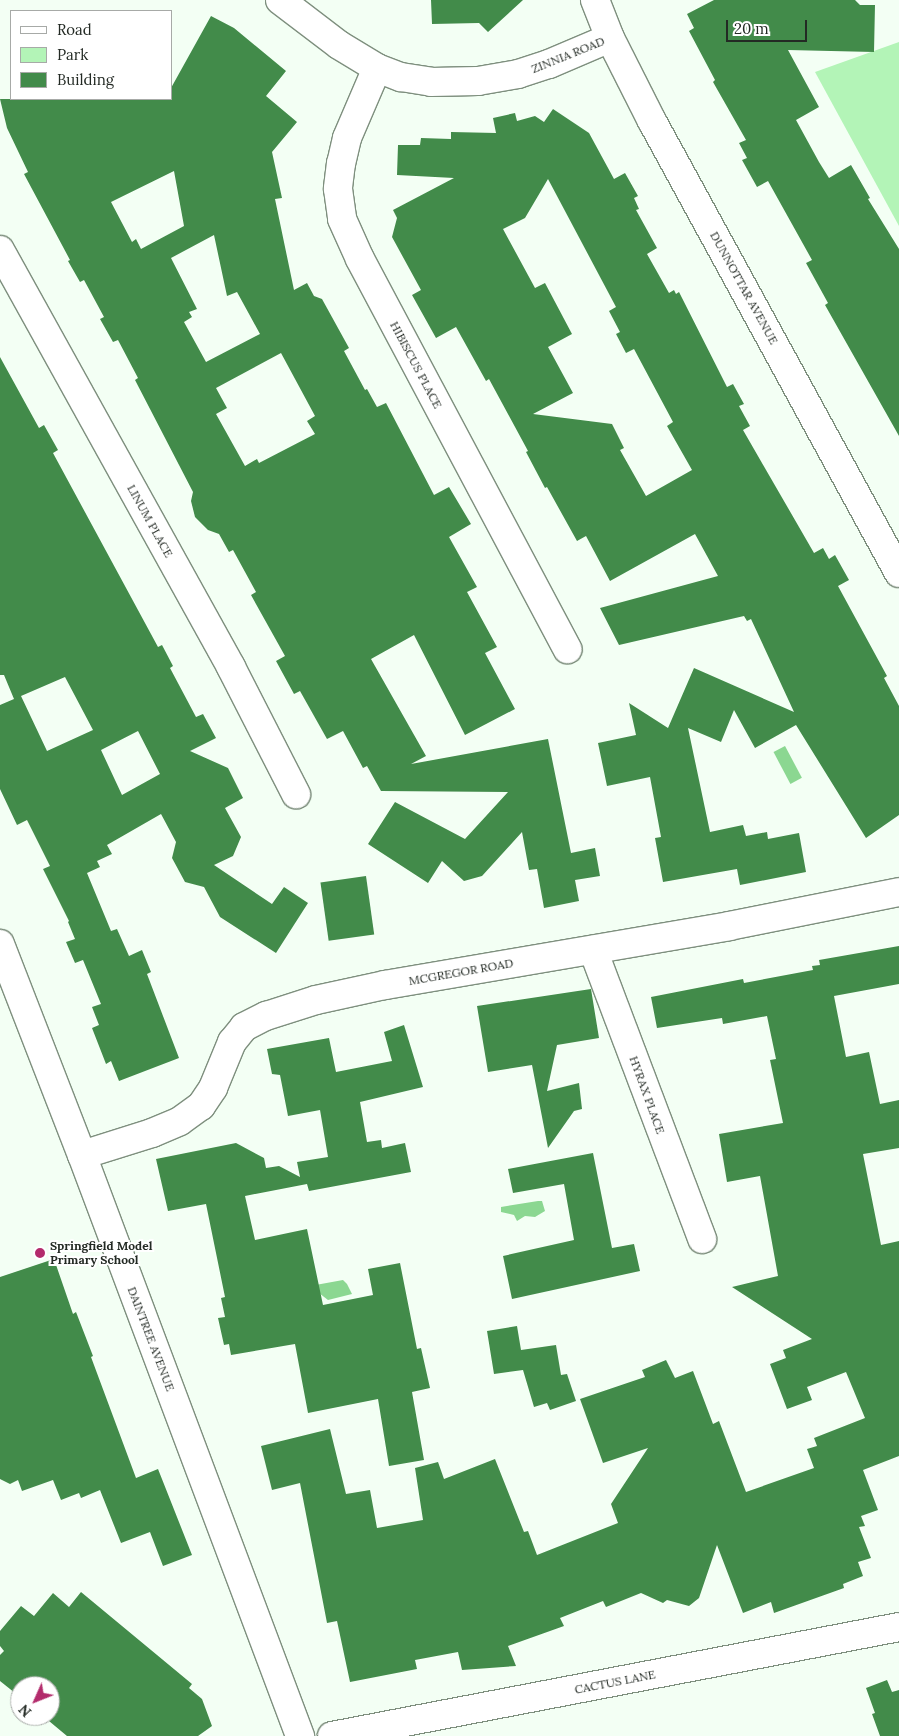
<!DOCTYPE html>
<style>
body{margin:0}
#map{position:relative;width:899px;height:1736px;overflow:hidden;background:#f3fff4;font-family:Lora,serif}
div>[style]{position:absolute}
.green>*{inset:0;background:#b3f4b7}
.water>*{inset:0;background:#8bd791;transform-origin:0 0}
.building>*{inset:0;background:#428b4a;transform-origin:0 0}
.roads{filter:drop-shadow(1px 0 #7e8f7e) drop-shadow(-1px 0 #7e8f7e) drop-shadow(0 1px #7e8f7e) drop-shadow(0 -1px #7e8f7e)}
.minor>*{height:28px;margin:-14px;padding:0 14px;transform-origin:14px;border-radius:14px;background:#fff}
.dots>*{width:14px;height:14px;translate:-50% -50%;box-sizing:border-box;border:2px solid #fff;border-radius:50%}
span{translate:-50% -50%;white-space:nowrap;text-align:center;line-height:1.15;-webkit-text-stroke:4px #fff;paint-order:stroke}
.street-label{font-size:12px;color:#232a24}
.poi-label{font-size:12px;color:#232a24;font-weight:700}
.left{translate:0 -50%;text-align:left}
.legend{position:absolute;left:10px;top:10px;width:162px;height:90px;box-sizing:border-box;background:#fff;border:1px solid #a7aaa7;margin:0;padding:6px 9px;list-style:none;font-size:15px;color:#232a24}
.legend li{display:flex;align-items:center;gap:10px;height:25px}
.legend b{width:25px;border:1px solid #a7aaa7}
.north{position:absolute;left:10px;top:1676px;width:50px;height:50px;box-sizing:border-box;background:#fff;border:1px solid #a7aaa7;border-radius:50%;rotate:226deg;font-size:14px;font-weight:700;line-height:20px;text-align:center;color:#232a24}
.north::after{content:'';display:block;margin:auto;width:18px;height:22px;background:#b32b6c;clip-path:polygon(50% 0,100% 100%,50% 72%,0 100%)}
.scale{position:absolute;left:726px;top:20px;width:81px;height:22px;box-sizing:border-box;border:2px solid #232a24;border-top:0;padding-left:6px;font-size:15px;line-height:18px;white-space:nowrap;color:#232a24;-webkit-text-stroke:4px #fff;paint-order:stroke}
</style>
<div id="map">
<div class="green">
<div style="clip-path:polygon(899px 42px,899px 226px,815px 72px)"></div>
</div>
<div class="water">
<div style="left:785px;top:746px;width:36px;height:13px;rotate:62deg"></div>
<div style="clip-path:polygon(538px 1201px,542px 1201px,545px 1211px,535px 1217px,525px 1216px,517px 1221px,514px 1215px,501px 1212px,501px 1207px)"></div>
<div style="clip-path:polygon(343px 1280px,347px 1284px,352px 1294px,328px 1300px,310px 1286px)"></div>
</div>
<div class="building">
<div style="clip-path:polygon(431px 0,523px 0,488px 32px,479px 23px,432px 24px)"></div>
<div style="clip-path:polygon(714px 0,855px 0,860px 5px,875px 5px,874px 52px,788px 50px,819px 107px,796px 120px,819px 162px,829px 178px,851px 165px,870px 198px,868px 199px,899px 249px,899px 436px,825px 305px,828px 303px,806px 263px,812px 260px,768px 181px,757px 187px,742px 160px,747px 158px,739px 143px,746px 140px,713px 82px,715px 80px,689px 31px,694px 28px,687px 14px)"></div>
<div style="clip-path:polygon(evenodd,211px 16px,234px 28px,286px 71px,266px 96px,297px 122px,272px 152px,282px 198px,275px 199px,294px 290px,307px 283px,314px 296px,322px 299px,349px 348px,344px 351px,365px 390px,367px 389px,377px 407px,386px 403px,434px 495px,449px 487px,471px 524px,449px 537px,477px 587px,467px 592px,497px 647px,485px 653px,515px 709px,465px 735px,414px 635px,371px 659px,426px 756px,411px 764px,548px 739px,571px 853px,595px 848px,600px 876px,575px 880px,579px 901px,544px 908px,537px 869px,529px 870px,522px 832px,482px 876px,464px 881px,442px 861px,428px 883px,368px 844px,395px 802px,465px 839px,508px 792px,381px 791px,367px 766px,363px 768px,343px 731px,327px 739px,300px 691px,294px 694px,276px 661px,285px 656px,251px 595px,256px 592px,233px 550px,229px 552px,219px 534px,208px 530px,195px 517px,191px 501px,193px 492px,135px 380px,138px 378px,118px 340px,113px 342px,100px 319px,104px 317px,84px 280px,80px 282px,68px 261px,70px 260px,24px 174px,28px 172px,7px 128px,0 99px,171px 99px,171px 88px,211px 16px,174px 171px,184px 226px,141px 249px,136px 239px,132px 242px,111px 202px,174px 171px,211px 16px,214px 235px,227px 296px,237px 292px,260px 334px,206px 362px,184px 322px,192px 317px,189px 312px,197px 309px,171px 258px,214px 235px,211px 16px,281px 353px,315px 416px,307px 421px,315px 434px,259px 463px,257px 459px,245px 466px,216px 414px,227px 408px,216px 388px,281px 353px)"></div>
<div style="clip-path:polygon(evenodd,553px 109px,589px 133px,614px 179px,625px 173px,638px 196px,634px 198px,639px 209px,636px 210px,657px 248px,647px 254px,669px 293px,674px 290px,676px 294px,679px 292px,727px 387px,733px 384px,744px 404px,739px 406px,750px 426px,743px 430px,814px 553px,823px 548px,829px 559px,835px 555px,849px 580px,838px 586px,887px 676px,884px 678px,899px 706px,899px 815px,866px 838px,796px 725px,755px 748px,734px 710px,721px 742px,688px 728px,710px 832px,743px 825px,746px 836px,767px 832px,768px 839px,799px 833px,806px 872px,740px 885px,737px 869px,663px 882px,655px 838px,661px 837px,650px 777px,607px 786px,598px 743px,636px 735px,629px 703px,668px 728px,694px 668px,794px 712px,751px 619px,747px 621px,744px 616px,619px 645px,600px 608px,718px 576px,695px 534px,610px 581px,586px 536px,577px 541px,547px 487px,545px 488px,526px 452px,528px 451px,489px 379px,486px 381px,456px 327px,436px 338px,412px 295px,421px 290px,392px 237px,397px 218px,393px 210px,454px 178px,397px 175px,398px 145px,420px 145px,421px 138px,451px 139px,451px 132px,496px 133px,493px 118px,515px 113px,517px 121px,535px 116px,544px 122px,553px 109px,548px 179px,616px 307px,609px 311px,620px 332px,616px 334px,626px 353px,634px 349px,673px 422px,667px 426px,692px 470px,646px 496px,620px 450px,624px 448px,612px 424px,533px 414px,573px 393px,548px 347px,572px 334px,545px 283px,535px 288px,503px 229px,525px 218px,548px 179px)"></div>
<div style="clip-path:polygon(evenodd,0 357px,39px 428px,44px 425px,58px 450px,53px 453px,158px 647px,162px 645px,173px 666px,170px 668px,196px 717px,203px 714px,216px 738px,190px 751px,228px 768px,243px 798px,225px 808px,241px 837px,233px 856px,214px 865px,272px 904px,284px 887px,308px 903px,276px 953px,220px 917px,204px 887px,185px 882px,172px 858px,176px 842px,161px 814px,107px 845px,112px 854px,97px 861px,100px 867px,87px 873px,111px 931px,117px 929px,129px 956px,142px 950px,151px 972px,147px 974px,179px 1058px,119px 1081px,111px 1061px,106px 1064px,92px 1028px,99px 1025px,92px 1007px,101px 1004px,83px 960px,75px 963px,66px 942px,75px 939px,68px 922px,69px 921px,43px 869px,50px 866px,27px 820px,17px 825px,0 789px,0 705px,14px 699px,4px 675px,0 675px,0 357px,65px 677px,93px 730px,47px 751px,21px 696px,65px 677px,0 357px,138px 731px,160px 774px,122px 795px,101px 750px,138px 731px)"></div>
<div style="left:366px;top:876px;width:59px;height:46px;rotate:82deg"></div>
<div style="clip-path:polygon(899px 946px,899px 984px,834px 996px,846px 1057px,869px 1052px,880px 1104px,899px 1100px,899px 1148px,863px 1154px,881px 1245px,899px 1241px,899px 1456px,863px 1470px,878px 1510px,861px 1516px,865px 1526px,859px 1527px,871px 1558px,858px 1562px,863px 1576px,843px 1584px,844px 1588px,774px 1613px,771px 1602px,743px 1613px,717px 1545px,699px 1598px,689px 1606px,667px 1600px,663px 1603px,641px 1593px,606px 1607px,603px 1601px,560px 1618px,564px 1626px,508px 1646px,516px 1666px,462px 1670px,458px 1652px,415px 1660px,417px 1669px,350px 1682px,337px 1621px,327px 1623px,300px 1483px,272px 1490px,261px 1446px,330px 1429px,346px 1494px,370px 1490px,377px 1528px,423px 1520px,415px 1468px,438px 1462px,444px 1479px,495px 1459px,524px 1532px,528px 1531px,537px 1555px,618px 1523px,611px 1504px,648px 1448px,603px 1463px,580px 1399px,645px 1377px,642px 1370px,666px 1360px,675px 1378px,693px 1371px,713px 1424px,719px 1421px,746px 1492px,814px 1468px,807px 1449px,817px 1446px,814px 1438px,865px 1418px,846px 1372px,807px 1387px,812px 1400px,787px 1409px,770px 1364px,786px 1358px,783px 1350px,812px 1339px,732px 1287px,778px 1276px,760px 1176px,727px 1182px,719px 1134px,783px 1123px,770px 1060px,776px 1059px,767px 1016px,723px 1024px,722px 1018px,657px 1028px,651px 997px,743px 979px,744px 983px,813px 970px,812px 966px,820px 965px,819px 960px)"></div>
<div style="clip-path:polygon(591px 989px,599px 1038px,557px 1045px,547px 1091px,579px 1083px,582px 1109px,574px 1111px,548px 1148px,532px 1065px,488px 1072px,477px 1006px)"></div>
<div style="clip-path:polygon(404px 1025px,423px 1087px,360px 1102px,367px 1142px,381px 1140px,382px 1148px,405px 1143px,411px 1172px,309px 1191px,307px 1184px,245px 1196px,255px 1240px,307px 1229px,323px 1305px,373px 1295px,368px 1269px,400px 1263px,417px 1349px,421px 1348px,430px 1388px,412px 1392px,424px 1460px,389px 1466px,378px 1399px,308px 1413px,295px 1344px,231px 1355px,229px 1344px,224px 1345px,218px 1318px,225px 1317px,221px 1298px,225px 1297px,206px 1204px,168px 1211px,156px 1159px,236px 1143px,264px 1158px,266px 1168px,279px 1166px,300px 1177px,297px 1162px,328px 1157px,320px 1110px,288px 1116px,280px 1075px,272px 1074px,267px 1049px,329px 1038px,336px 1072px,392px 1061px,384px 1032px)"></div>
<div style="clip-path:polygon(593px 1153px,612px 1248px,634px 1244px,640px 1271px,512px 1299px,503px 1256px,574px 1240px,564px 1184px,513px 1193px,508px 1169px)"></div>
<div style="clip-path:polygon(54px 1259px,73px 1314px,76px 1312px,93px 1356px,91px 1357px,136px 1478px,158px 1469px,192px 1555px,163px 1566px,150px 1532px,121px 1543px,100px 1490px,81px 1498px,79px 1493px,61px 1500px,53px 1480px,22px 1491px,18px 1480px,10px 1484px,0 1479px,0 1277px)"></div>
<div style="clip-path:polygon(517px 1326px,521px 1350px,556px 1345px,561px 1375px,567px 1374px,576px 1401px,550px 1410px,547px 1403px,534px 1407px,523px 1370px,494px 1374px,487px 1331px)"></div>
<div style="clip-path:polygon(81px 1592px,192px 1684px,189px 1688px,202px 1699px,212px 1726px,198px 1736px,67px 1736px,43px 1716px,50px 1716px,50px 1686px,20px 1686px,20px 1697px,0 1681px,0 1655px,4px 1651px,0 1646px,0 1631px,21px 1606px,34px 1616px,53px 1593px,69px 1607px)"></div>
<div style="clip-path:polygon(887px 1680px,892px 1692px,899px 1690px,899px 1736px,880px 1736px,872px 1714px,875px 1713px,866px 1688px)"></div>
</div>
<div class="roads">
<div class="minor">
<div style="left:280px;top:0;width:74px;rotate:37.3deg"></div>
<div style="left:339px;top:45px;width:44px;rotate:31.2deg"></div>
<div style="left:377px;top:68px;width:26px;rotate:21deg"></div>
<div style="left:401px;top:77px;width:30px;rotate:9deg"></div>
<div style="left:431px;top:82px;width:47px;rotate:-1.2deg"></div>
<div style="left:478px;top:81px;width:41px;rotate:-9.9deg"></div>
<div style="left:518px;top:74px;width:33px;rotate:-18deg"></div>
<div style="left:549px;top:64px;width:66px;rotate:-23.1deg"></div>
<div style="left:595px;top:0;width:41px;rotate:68.5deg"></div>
<div style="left:610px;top:38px;width:93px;rotate:63.2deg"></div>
<div style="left:652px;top:121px;width:515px;rotate:61.35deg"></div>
<div style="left:377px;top:68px;width:76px;rotate:113.2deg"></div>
<div style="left:347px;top:138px;width:26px;rotate:103deg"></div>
<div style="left:341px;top:163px;width:26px;rotate:97deg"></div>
<div style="left:338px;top:189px;width:30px;rotate:82deg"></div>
<div style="left:342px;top:219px;width:44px;rotate:65.8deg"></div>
<div style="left:360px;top:259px;width:442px;rotate:62deg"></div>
<div style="left:0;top:250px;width:477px;rotate:61deg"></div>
<div style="left:231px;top:667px;width:143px;rotate:62.9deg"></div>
<div style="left:0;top:944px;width:226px;rotate:68.8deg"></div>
<div style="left:82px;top:1155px;width:621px;rotate:69.43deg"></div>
<div style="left:593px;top:950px;width:309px;rotate:69.3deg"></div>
<div style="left:82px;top:1155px;width:73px;rotate:-17.4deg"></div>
<div style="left:152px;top:1133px;width:30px;rotate:-23deg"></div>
<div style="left:180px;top:1121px;width:26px;rotate:-36deg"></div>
<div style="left:201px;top:1106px;width:22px;rotate:-56deg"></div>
<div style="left:213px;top:1088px;width:50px;rotate:-67.6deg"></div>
<div style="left:232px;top:1042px;width:19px;rotate:-51deg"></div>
<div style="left:244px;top:1027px;width:25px;rotate:-27deg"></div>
<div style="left:266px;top:1016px;width:52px;rotate:-17.7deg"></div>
<div style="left:316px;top:1000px;width:71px;rotate:-12.3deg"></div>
<div style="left:385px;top:985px;width:349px;rotate:-9.7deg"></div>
<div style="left:729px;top:926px;width:173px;rotate:-11.3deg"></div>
<div style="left:332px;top:1736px;width:577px;rotate:-10.88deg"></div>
</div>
</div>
<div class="dots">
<div style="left:40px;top:1253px;background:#b32b6c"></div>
</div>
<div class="street-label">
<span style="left:568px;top:55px;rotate:-22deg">ZINNIA ROAD</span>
<span style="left:744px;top:288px;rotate:61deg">DUNNOTTAR AVENUE</span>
<span style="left:416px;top:365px;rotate:62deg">HIBISCUS PLACE</span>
<span style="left:150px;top:521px;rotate:61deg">LINUM PLACE</span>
<span style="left:461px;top:972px;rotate:-10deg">MCGREGOR ROAD</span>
<span style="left:647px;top:1095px;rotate:70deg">HYRAX PLACE</span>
<span style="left:151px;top:1339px;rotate:69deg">DAINTREE AVENUE</span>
<span style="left:615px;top:1682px;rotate:-11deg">CACTUS LANE</span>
</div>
<div class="poi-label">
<span class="left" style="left:50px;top:1253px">Springfield Model<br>Primary School</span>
</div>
<ul class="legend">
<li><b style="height:6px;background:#fff"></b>Road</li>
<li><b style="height:14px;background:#b3f4b7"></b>Park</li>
<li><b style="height:14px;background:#428b4a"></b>Building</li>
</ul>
<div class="north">N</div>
<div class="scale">20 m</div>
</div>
